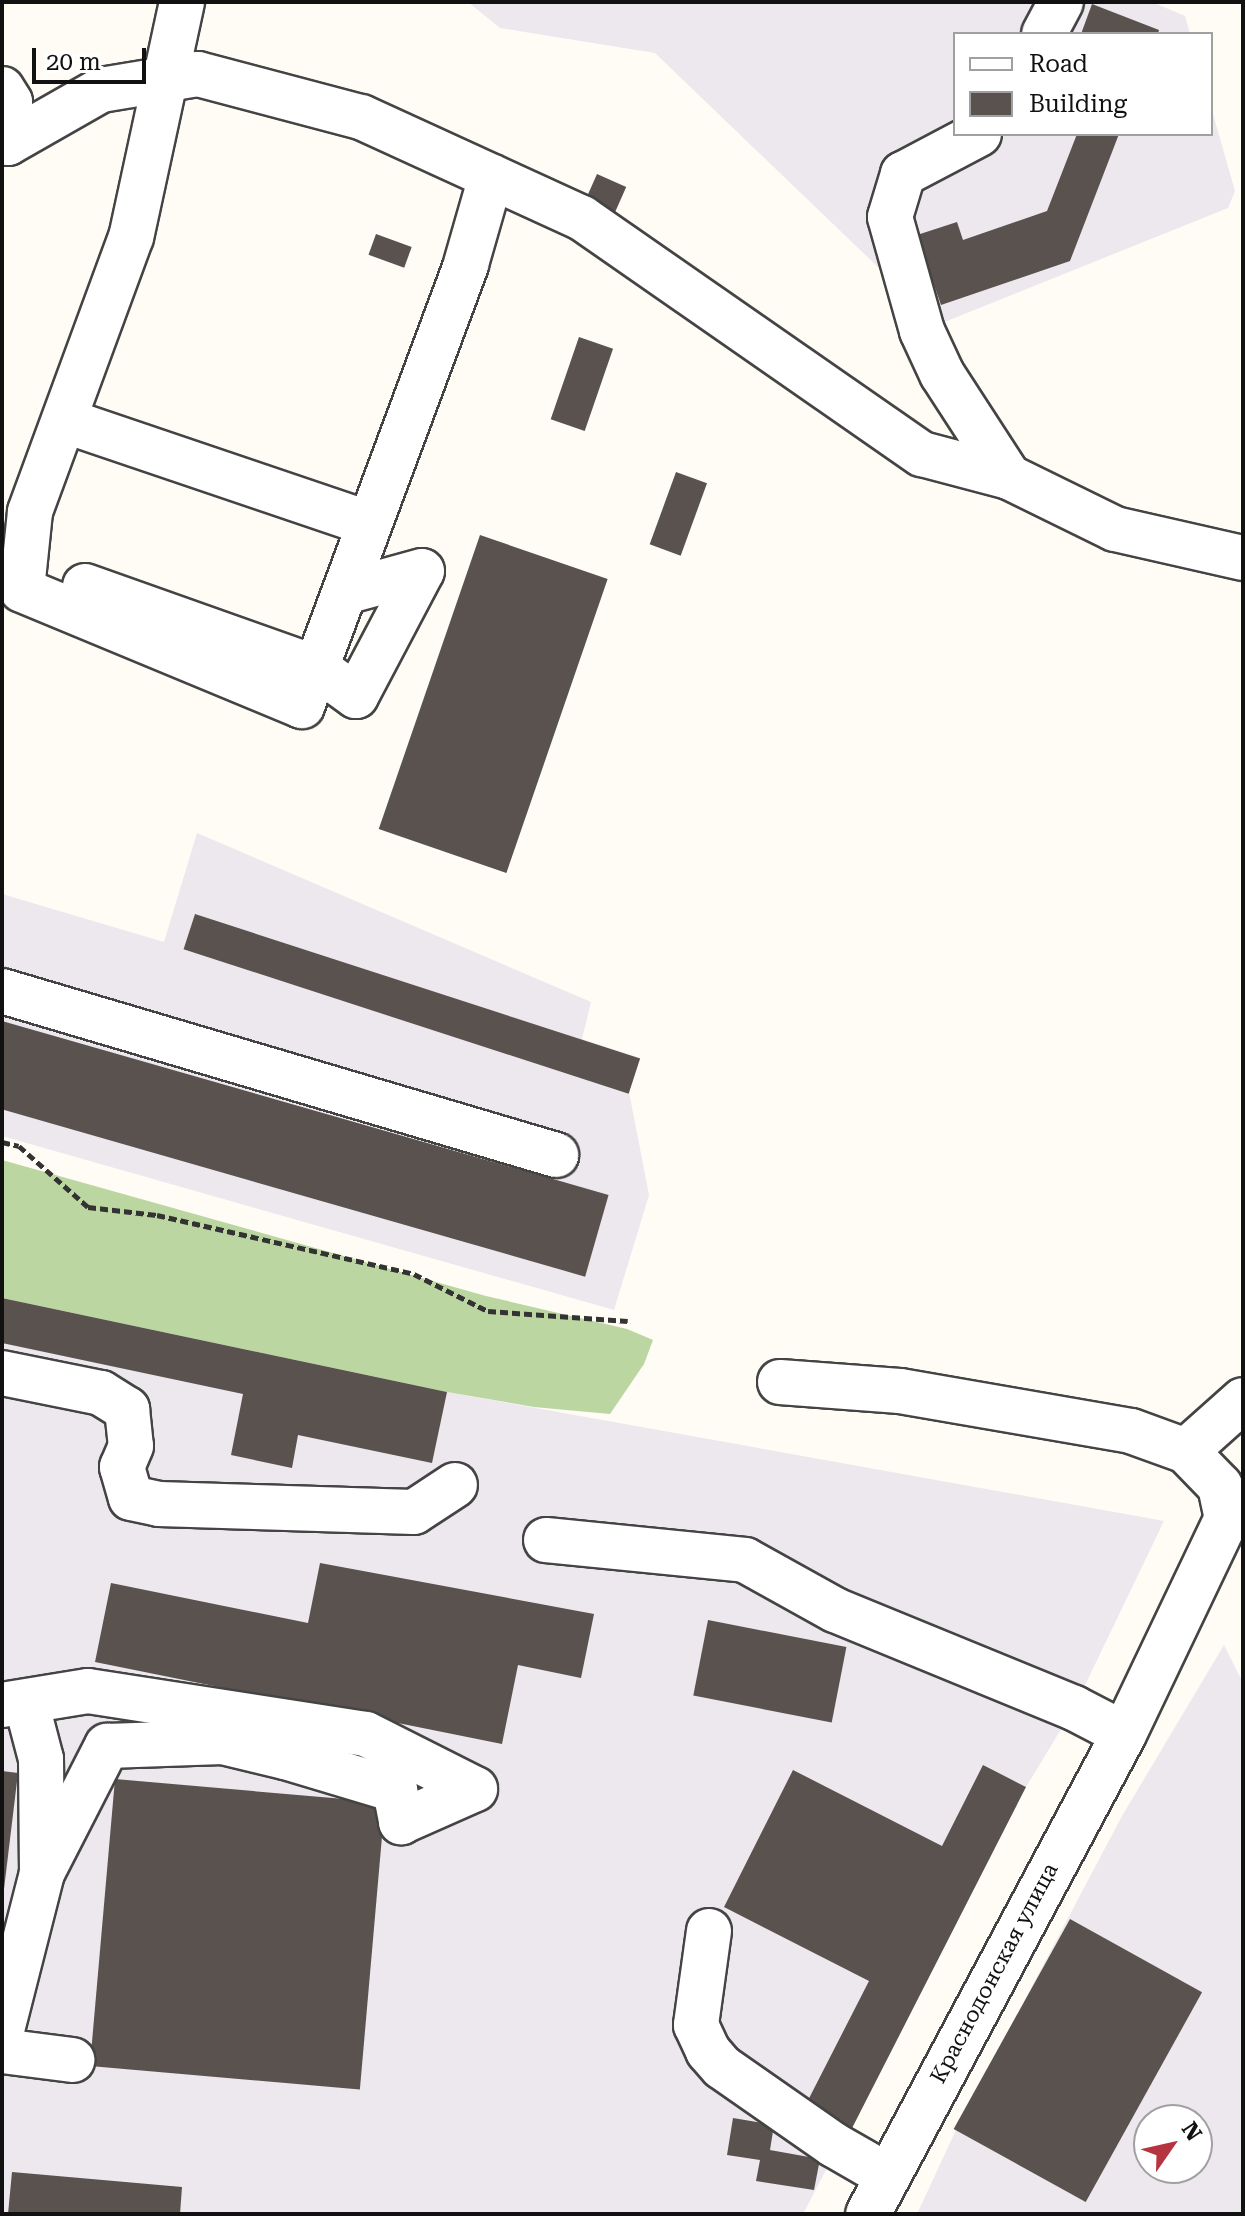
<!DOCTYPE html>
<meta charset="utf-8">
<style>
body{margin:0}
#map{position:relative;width:1245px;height:2216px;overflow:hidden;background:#fefcf5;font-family:"Roboto Serif",serif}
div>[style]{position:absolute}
.industrial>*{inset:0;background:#ede7ee}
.forest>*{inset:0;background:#bbd6a1}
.building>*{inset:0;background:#59524e;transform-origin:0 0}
.path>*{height:5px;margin-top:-2.5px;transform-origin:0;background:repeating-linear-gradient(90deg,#333 0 8px,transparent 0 12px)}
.roads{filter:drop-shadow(2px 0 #444) drop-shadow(-2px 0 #444) drop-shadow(0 2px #444) drop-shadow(0 -2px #444)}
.minor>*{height:44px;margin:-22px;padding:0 22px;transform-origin:22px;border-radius:22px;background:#fff}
span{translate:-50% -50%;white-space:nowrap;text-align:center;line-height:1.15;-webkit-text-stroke:8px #fff;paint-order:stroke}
.street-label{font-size:22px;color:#111}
.frame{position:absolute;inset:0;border:4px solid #111;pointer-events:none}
.legend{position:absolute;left:953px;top:32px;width:260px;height:104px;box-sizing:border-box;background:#fff;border:2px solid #a0a0a0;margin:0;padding:10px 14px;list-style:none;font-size:24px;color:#111}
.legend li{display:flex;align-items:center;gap:16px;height:40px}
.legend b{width:40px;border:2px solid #a0a0a0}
.north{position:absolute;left:1133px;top:2104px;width:80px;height:80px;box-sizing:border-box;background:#fff;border:2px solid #a0a0a0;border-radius:50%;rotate:56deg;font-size:22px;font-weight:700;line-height:32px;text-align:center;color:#111}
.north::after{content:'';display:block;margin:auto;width:28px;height:36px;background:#b5343f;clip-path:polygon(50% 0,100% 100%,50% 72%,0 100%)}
.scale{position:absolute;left:32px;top:48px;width:114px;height:36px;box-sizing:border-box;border:4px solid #111;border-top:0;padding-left:10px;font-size:24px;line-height:28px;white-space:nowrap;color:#111;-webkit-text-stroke:6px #fff;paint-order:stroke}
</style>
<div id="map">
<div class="industrial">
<div style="clip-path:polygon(468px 2px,1152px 2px,1185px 16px,1190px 34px,955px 34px,955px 134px,1211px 134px,1211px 107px,1235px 191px,1228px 208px,922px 331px,900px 290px,881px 270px,655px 53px,500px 28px)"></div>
<div style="clip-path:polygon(197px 833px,591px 1002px,582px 1039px,640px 1058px,629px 1092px,649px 1195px,614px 1310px,2px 1136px,2px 894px,164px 942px)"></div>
<div style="clip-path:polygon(2px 1298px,447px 1392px,1164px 1521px,1074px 1708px,1026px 1787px,803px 2214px,2px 2214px)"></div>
<div style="clip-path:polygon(evenodd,1224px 1645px,1243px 1683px,1243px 2214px,917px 2214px,956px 2130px,1122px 1816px,1224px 1645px,1149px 2120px,1197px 2120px,1197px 2168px,1149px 2168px,1149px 2120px)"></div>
</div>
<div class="forest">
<div style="clip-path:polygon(2px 1160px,486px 1296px,627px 1329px,653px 1340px,644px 1364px,610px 1414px,534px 1407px,447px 1392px,2px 1298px)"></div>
</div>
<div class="building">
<div style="clip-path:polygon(1092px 4px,1159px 30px,1158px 34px,1081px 34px)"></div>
<div style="clip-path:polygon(1077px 134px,1119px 134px,1070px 261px,941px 305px,917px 235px,957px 222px,963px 240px,1047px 211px)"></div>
<div style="left:597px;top:174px;width:32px;height:30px;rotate:24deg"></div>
<div style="left:376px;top:234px;width:38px;height:22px;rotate:20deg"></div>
<div style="left:579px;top:337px;width:36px;height:87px;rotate:19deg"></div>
<div style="left:676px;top:472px;width:33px;height:77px;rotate:20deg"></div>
<div style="left:480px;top:535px;width:135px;height:311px;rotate:19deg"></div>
<div style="left:195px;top:914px;width:468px;height:37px;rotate:18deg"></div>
<div style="left:2px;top:1021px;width:631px;height:85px;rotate:16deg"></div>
<div style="clip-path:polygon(2px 1298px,447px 1392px,432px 1463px,298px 1435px,292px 1468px,231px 1455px,243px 1394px,2px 1343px)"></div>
<div style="clip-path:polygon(320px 1563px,594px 1614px,581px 1678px,518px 1665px,502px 1744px,95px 1662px,111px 1583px,308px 1623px)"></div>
<div style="left:708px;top:1620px;width:141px;height:77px;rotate:11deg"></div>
<div style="clip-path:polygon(983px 1765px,1026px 1787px,847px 2138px,801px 2114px,869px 1981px,724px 1907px,793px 1770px,942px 1846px)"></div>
<div style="clip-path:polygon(2px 1771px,18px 1773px,4px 1889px,2px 1889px)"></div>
<div style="left:115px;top:1779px;width:271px;height:288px;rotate:5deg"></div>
<div style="left:1070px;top:1919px;width:151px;height:240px;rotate:29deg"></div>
<div style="clip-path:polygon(733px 2118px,774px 2125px,770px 2150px,820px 2159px,814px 2190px,756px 2181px,760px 2160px,727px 2155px)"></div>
<div style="clip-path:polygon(12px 2172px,182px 2187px,180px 2214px,8px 2214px)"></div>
</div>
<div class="path">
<div style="left:2px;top:1142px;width:17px;rotate:13deg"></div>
<div style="left:19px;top:1146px;width:92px;rotate:41.5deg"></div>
<div style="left:88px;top:1207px;width:69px;rotate:6.6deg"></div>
<div style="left:157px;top:1215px;width:264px;rotate:12.9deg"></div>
<div style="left:414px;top:1274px;width:83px;rotate:26.6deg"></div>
<div style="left:488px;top:1311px;width:140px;rotate:4.1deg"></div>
</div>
<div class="roads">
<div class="minor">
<div style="left:182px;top:2px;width:240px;rotate:102.2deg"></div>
<div style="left:131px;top:237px;width:293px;rotate:110.2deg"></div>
<div style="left:30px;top:512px;width:78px;rotate:95.9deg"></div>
<div style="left:22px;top:590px;width:303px;rotate:22.5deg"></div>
<div style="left:302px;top:706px;width:471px;rotate:-69.6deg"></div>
<div style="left:466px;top:264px;width:91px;rotate:-74deg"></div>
<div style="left:1044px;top:34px;width:36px;rotate:-62deg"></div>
<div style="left:2px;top:89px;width:15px;rotate:58deg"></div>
<div style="left:10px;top:102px;width:41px;rotate:92.8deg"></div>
<div style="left:8px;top:143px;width:107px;rotate:-29.7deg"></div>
<div style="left:101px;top:90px;width:98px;rotate:-9.4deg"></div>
<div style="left:198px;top:74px;width:169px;rotate:14.8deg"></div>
<div style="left:361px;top:117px;width:243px;rotate:24.6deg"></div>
<div style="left:582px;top:218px;width:414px;rotate:34.8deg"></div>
<div style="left:922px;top:454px;width:90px;rotate:14.8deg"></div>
<div style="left:1009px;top:477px;width:118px;rotate:26.1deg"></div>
<div style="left:1115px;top:529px;width:131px;rotate:12.8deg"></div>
<div style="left:979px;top:134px;width:86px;rotate:152.2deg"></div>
<div style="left:903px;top:174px;width:45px;rotate:106.8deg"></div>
<div style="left:890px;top:217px;width:118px;rotate:74.3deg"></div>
<div style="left:922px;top:331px;width:47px;rotate:65.1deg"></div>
<div style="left:942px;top:374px;width:123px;rotate:57deg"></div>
<div style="left:66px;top:421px;width:319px;rotate:18.7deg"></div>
<div style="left:85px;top:586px;width:246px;rotate:19.5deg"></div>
<div style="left:317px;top:668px;width:48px;rotate:35.7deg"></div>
<div style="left:356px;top:696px;width:141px;rotate:-62.2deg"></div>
<div style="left:422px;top:571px;width:80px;rotate:164.7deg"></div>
<div style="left:2px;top:991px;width:578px;rotate:16.49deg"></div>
<div style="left:2px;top:1373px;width:101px;rotate:11.4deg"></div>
<div style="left:101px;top:1393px;width:31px;rotate:32deg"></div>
<div style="left:127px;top:1409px;width:37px;rotate:84deg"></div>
<div style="left:131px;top:1446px;width:23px;rotate:113deg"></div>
<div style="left:122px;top:1467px;width:32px;rotate:74deg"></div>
<div style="left:131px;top:1498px;width:29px;rotate:12deg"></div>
<div style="left:159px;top:1504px;width:255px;rotate:1.8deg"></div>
<div style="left:414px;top:1512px;width:49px;rotate:-33.4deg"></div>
<div style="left:780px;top:1382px;width:120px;rotate:4.3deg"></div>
<div style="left:900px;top:1391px;width:234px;rotate:9.8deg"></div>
<div style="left:1131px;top:1431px;width:59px;rotate:20deg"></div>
<div style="left:1186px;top:1451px;width:49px;rotate:45.8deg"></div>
<div style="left:1220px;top:1486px;width:33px;rotate:78deg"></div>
<div style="left:1227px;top:1518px;width:239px;rotate:115.5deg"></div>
<div style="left:1124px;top:1734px;width:544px;rotate:118.07deg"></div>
<div style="left:1186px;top:1451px;width:76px;rotate:-41.8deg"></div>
<div style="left:546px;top:1540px;width:200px;rotate:5.7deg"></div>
<div style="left:745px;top:1560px;width:103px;rotate:29.1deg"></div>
<div style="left:835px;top:1610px;width:258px;rotate:22.3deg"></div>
<div style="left:1074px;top:1708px;width:56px;rotate:27.5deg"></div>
<div style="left:2px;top:1705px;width:87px;rotate:-9.2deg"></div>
<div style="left:88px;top:1691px;width:281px;rotate:8.8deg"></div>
<div style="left:366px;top:1734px;width:122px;rotate:26.8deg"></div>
<div style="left:42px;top:1873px;width:143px;rotate:-62.9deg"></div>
<div style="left:107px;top:1746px;width:116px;rotate:-2deg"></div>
<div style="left:223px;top:1742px;width:64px;rotate:13.6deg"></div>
<div style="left:285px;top:1757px;width:115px;rotate:16.7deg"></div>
<div style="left:395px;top:1790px;width:33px;rotate:79deg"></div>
<div style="left:401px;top:1822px;width:81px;rotate:-24deg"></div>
<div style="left:709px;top:1931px;width:95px;rotate:97.9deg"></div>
<div style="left:696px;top:2025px;width:29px;rotate:65deg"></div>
<div style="left:708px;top:2051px;width:21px;rotate:49deg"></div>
<div style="left:722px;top:2067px;width:136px;rotate:34.9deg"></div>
<div style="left:834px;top:2145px;width:62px;rotate:29.9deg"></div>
<div style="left:2px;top:2030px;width:162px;rotate:-75.7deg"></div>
<div style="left:42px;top:1873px;width:114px;rotate:-90.5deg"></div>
<div style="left:41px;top:1759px;width:59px;rotate:-104.7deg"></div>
<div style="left:2px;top:2051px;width:71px;rotate:7.3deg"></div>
</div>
</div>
<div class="street-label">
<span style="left:994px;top:1973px;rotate:-62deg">Краснодонская улица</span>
</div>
<div class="frame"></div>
<ul class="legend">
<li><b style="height:10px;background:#fff"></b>Road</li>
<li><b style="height:22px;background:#59524e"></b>Building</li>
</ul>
<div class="north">N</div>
<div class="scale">20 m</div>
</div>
